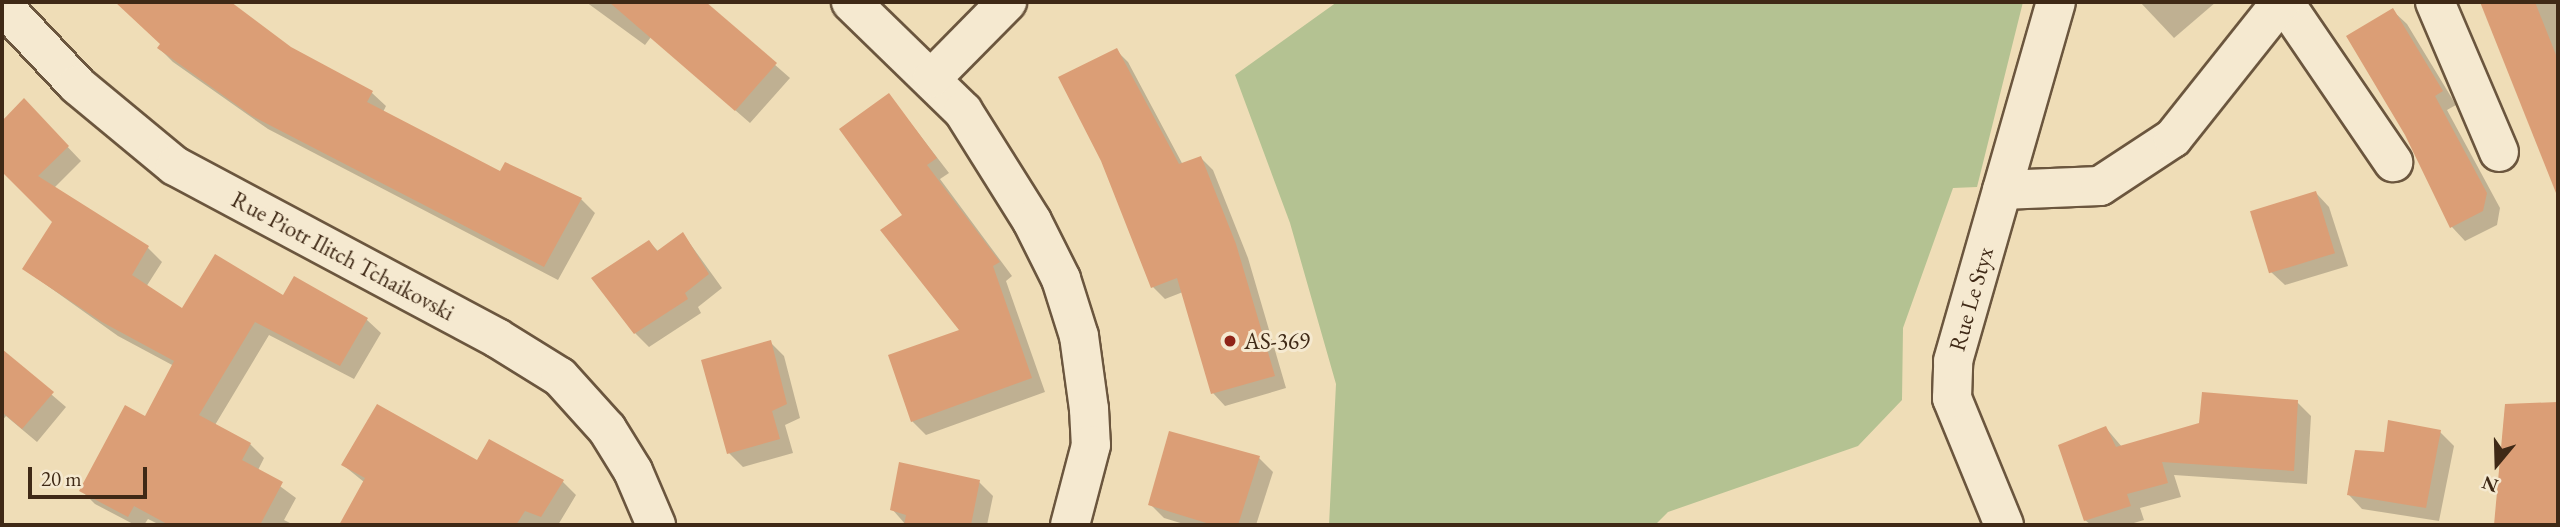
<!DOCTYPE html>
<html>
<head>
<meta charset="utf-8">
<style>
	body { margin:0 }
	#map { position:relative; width:2560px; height:527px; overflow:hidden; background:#efddb7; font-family:"EB Garamond",serif }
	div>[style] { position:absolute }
	.green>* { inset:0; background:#b4c292 }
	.shadow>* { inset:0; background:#0003 }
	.building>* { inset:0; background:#db9e76; transform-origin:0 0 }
	.roads { filter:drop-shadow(2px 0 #6b563e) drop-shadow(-2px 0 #6b563e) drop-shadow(0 2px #6b563e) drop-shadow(0 -2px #6b563e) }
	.minor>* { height:38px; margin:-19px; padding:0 19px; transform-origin:19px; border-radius:19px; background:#f5e9d0 }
	.dots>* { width:19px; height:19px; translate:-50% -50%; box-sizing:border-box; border:4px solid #f5e9d0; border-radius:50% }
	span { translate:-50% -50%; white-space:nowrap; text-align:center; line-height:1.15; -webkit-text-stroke:6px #f5e9d0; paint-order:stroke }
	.street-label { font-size:23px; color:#3f2916 }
	.poi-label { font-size:23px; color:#3f2916 }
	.left { translate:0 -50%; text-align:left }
	.frame { position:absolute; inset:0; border:4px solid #3f2916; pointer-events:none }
	.north { position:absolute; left:2462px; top:429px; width:70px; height:70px; -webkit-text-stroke:5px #f5e9d0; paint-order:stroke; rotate:199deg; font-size:19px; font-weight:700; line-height:28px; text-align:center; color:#3f2916 }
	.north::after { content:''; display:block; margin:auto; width:24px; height:32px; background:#3f2916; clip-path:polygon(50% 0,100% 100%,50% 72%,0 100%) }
	.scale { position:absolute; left:28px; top:467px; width:119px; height:32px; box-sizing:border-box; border:4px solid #3f2916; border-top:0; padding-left:9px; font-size:21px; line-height:24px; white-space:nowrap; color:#3f2916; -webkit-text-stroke:5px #f5e9d0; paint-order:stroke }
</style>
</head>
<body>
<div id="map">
	<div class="green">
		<div style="clip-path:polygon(1337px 2px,2023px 2px,1977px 187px,1953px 188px,1903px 328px,1902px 400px,1858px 446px,1668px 512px,1655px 525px,1329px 525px,1336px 384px,1290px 223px,1235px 75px)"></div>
	</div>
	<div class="shadow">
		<div style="clip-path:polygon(117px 2px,228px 2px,290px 49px,372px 93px,386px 106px,383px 112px,501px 173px,581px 199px,595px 213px,558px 280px,268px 129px,173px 62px,159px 48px,162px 45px)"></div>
		<div style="clip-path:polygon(586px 2px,703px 2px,790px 78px,750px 123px,651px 37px,645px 45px)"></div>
		<div style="clip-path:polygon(2140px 2px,2216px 2px,2174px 38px)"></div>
		<div style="clip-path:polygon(2482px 2px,2558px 2px,2558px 196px)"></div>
		<div style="clip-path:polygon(2393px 11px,2407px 24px,2456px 105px,2447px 110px,2500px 208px,2497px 225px,2465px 241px,2452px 227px,2407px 134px)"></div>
		<div style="clip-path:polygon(1116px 50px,1128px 62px,1183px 165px,1201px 158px,1213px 170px,1248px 258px,1286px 388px,1225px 406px,1213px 393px,1183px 292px,1165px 299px,1153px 287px)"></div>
		<div style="clip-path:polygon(889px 95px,949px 173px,940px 179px,1012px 276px,1006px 281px,1045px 392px,926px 435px,912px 421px,961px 330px,905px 215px)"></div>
		<div style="clip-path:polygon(24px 101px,81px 161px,54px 188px,148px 248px,162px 262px,146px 287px,182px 311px,284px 297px,367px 320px,381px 333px,354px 379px,269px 335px,215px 425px,250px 444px,264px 458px,258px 470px,296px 498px,284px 520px,294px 525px,160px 525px,148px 519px,144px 525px,135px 525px,95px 504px,82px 491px,145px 418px,174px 366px,118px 336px,24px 269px,55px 222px,2px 170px,5px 158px,18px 164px,2px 147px,2px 123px)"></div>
		<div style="clip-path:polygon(2316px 193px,2329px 207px,2348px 266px,2285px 285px,2271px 272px)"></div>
		<div style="clip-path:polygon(683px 234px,722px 288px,698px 307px,701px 313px,649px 347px,635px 333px,649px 242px,659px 252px)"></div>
		<div style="clip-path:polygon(770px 342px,784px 356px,800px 418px,785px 425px,793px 453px,743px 467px,729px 453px)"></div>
		<div style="clip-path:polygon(2px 352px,66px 407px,37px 442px,6px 416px,2px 421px)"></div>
		<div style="clip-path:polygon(2297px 402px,2311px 416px,2307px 484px,2174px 475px,2181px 497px,2140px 508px,2144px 520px,2127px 525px,2091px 525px,2085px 520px,2106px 428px,2122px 447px)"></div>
		<div style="clip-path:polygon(2558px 404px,2558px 525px,2495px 525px,2507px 406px)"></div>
		<div style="clip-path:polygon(2440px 432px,2454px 446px,2439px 521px,2362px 509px,2349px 495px,2385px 454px)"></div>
		<div style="clip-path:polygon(1259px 458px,1273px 472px,1256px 525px,1187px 525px,1164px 518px,1150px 504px)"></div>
		<div style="clip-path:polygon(478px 462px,563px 482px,576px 495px,558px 525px,452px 525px,428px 513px,421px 525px,341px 525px,364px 482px,343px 465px)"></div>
		<div style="clip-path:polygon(979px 482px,993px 496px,987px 525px,906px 525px,892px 509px)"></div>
	</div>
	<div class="building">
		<div style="clip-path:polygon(115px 2px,231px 2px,291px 47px,373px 91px,367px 102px,500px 171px,505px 162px,582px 198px,544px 267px,252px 116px,157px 48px,160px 44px)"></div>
		<div style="clip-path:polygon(609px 2px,706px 2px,777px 63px,735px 111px)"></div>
		<div style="clip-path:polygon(2480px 2px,2535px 2px,2558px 60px,2558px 198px)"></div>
		<div style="clip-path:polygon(2393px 8px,2443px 91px,2435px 96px,2487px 193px,2483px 211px,2450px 228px,2405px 135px,2346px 36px)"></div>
		<div style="clip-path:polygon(1117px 48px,1179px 164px,1201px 156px,1236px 244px,1275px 376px,1211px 394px,1177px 278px,1151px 288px,1101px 161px,1058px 77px)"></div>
		<div style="clip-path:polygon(889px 93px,937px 158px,927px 165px,1000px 262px,993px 266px,1032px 378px,911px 422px,888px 355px,959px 330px,880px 230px,902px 215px,839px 129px)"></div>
		<div style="clip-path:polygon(24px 98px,69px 146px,38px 176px,149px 246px,132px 275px,182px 308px,215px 254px,283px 295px,294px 276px,368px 318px,340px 366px,255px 322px,199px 415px,251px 443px,242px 460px,283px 482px,260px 525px,169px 525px,134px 506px,128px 517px,79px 491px,125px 405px,145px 416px,174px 361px,102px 322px,22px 269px,52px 222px,2px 172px,2px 121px)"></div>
		<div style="left:2316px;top:191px;width:65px;height:69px;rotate:73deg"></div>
		<div style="clip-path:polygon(683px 232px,709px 274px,685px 293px,688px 299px,634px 334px,591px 278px,649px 240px,657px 251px)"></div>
		<div style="clip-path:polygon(771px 340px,787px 404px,772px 411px,780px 439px,727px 454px,701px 360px)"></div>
		<div style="clip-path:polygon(2px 349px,54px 392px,22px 429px,2px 412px)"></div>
		<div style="clip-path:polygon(2202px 392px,2298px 400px,2294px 471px,2162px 462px,2168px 483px,2127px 494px,2131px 506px,2084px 521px,2058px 445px,2106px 426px,2116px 447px,2199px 423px)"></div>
		<div style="clip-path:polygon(2558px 402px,2558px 525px,2494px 525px,2505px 404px)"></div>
		<div style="clip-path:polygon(377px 404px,477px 460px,489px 439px,564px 480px,541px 517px,525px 511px,516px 525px,339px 525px,365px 478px,341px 465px)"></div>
		<div style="clip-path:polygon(2388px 420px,2441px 430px,2426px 508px,2347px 495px,2355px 450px,2384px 452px)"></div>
		<div style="clip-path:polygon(1169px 431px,1260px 456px,1238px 525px,1213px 525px,1148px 505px)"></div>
		<div style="clip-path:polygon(899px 462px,980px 480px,971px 525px,904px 525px,906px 515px,890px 510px)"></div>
	</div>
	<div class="roads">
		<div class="minor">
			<div style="left:851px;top:2px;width:156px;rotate:44.2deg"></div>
			<div style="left:963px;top:111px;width:130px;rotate:57.9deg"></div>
			<div style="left:1032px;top:221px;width:65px;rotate:63.4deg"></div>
			<div style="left:1061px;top:279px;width:60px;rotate:72.5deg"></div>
			<div style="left:1079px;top:336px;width:74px;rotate:82.2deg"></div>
			<div style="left:1089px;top:409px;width:36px;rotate:87deg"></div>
			<div style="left:1091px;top:445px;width:83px;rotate:104.7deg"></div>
			<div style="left:2284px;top:2px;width:194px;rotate:55.7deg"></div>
			<div style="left:2435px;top:2px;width:163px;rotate:66.9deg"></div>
			<div style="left:2px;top:5px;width:110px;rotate:46.8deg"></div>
			<div style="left:77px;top:85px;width:127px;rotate:39.6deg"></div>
			<div style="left:175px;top:166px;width:365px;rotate:28.1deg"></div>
			<div style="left:497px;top:338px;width:74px;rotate:31.8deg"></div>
			<div style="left:560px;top:377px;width:70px;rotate:47.9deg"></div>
			<div style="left:607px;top:429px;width:49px;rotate:58.2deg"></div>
			<div style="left:633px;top:471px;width:59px;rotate:66.9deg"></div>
			<div style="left:932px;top:78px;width:107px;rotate:-45.4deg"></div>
			<div style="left:2002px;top:190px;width:98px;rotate:-2.3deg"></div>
			<div style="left:2100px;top:186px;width:87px;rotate:-33.3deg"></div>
			<div style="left:2173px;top:138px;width:174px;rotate:-51.5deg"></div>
			<div style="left:2004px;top:525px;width:137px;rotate:-112.3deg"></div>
			<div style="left:1952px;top:398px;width:37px;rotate:-88deg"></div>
			<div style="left:1953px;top:361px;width:373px;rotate:-74deg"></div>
		</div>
	</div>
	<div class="dots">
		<div style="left:1230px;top:341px;background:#8f2418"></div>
	</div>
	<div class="street-label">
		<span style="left:343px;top:256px;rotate:28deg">Rue Piotr Ilitch Tchaikovski</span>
		<span style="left:1971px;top:299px;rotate:-74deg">Rue Le Styx</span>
	</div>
	<div class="poi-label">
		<span class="left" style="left:1244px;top:341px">AS-369</span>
	</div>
	<div class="frame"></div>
	<div class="north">N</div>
	<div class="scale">20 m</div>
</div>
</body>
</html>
